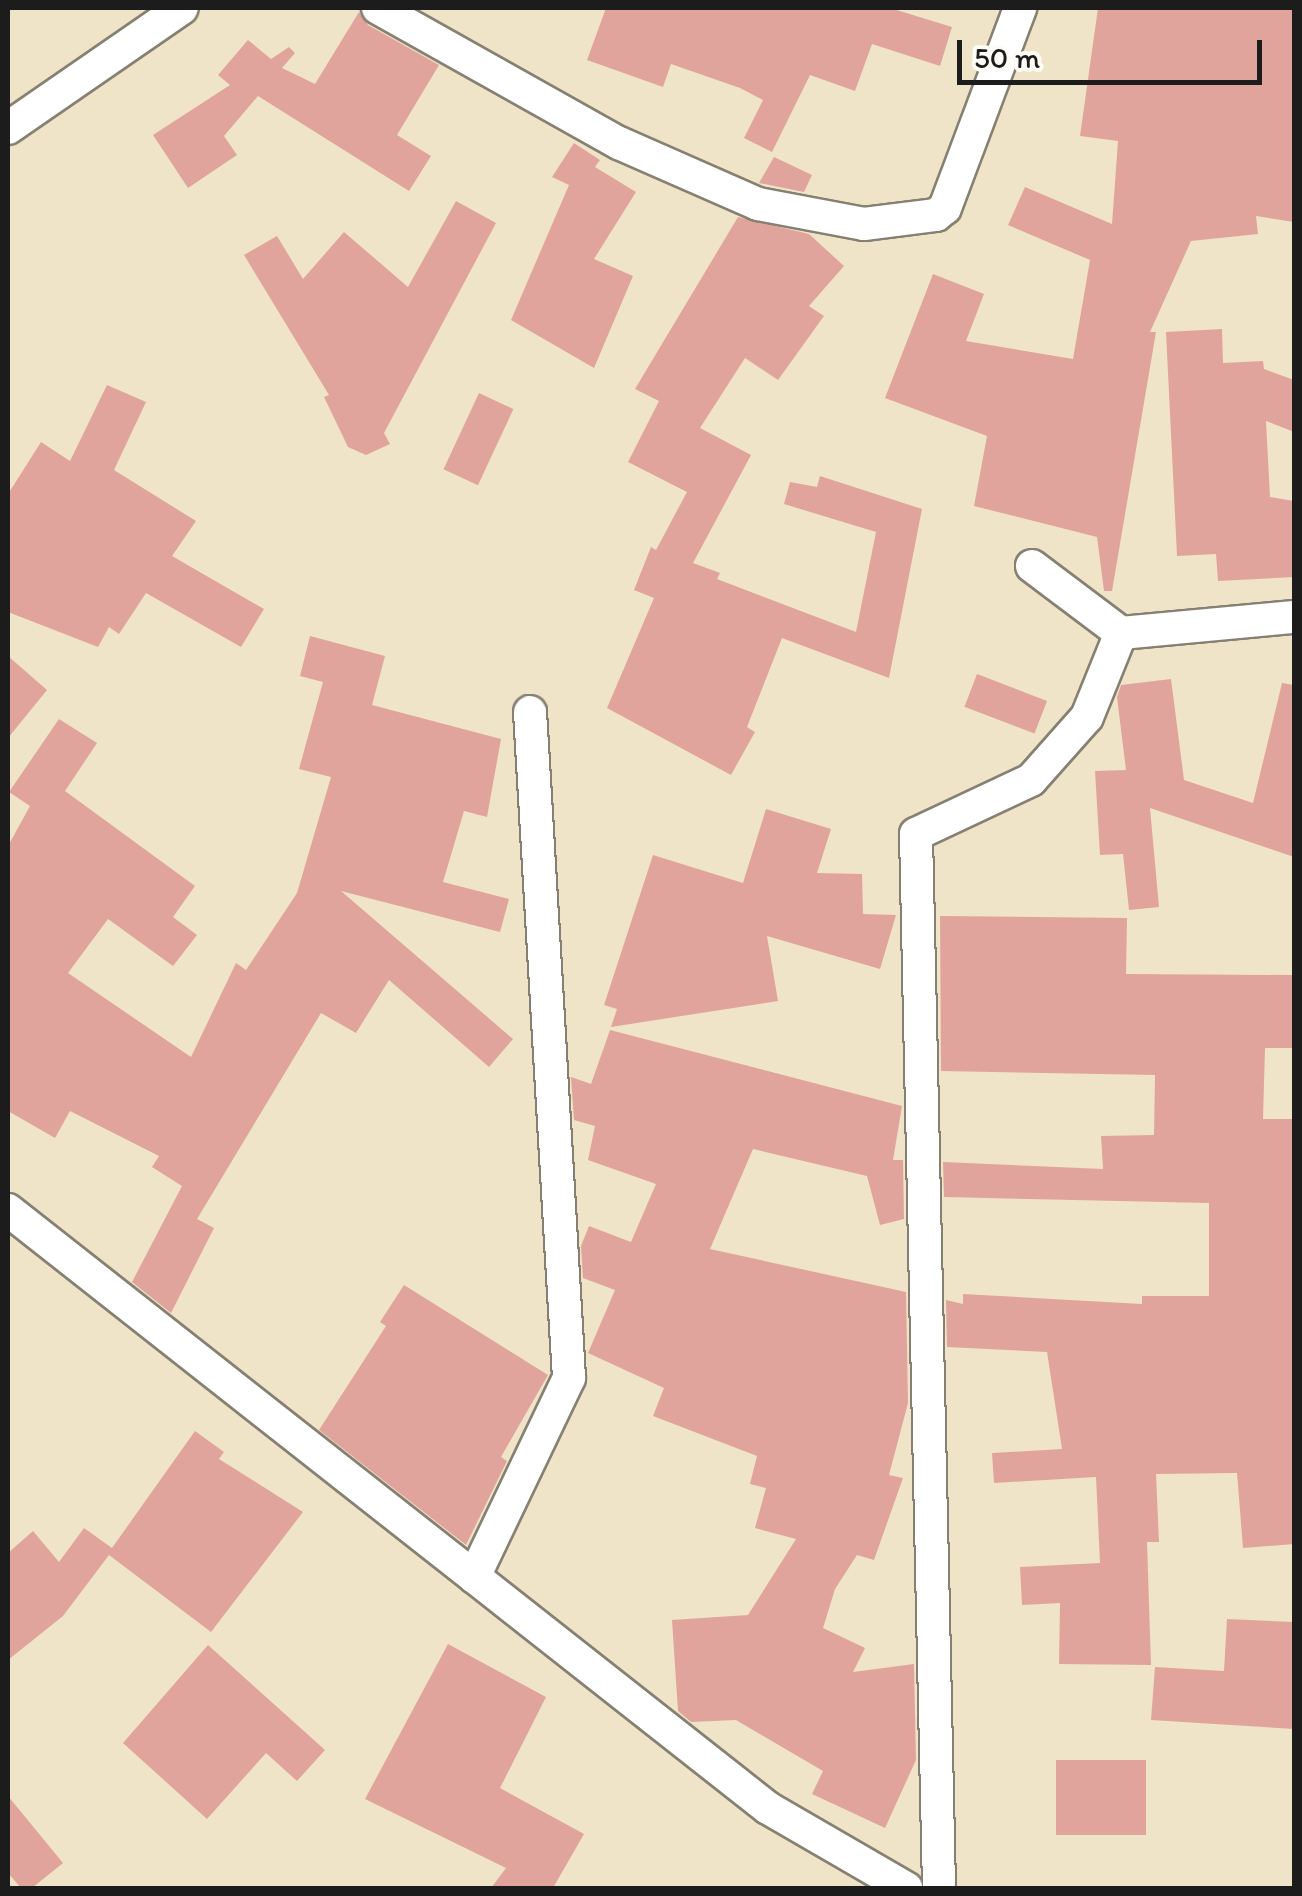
<!DOCTYPE html>
<html>
<head>
<meta charset="utf-8">
<style>
	body { margin:0 }
	#map { position:relative; width:1302px; height:1896px; overflow:hidden; background:#efe4c7; font-family:Itim,sans-serif }
	div>[style] { position:absolute }
	.building>* { inset:0; background:#e1a49d; transform-origin:0 0 }
	.roads { filter:drop-shadow(2px 0 #868072) drop-shadow(-2px 0 #868072) drop-shadow(0 2px #868072) drop-shadow(0 -2px #868072) }
	.minor>* { height:32px; margin:-16px; padding:0 16px; transform-origin:16px; border-radius:16px; background:#fff }
	span { translate:-50% -50%; white-space:nowrap; text-align:center; line-height:1.15; -webkit-text-stroke:8px #fdfcf7; paint-order:stroke }
	.frame { position:absolute; inset:0; border:10px solid #1c1c1c; pointer-events:none }
	.scale { position:absolute; left:957px; top:40px; width:305px; height:45px; box-sizing:border-box; border:5px solid #1c1c1c; border-top:0; padding-left:12px; font-size:30px; line-height:35px; white-space:nowrap; color:#1c1c1c; -webkit-text-stroke:8px #fdfcf7; paint-order:stroke }
</style>
</head>
<body>
<div id="map">
	<div class="building">
		<div style="clip-path:polygon(606px 8px,890px 8px,952px 27px,940px 66px,872px 44px,855px 91px,810px 75px,772px 152px,744px 138px,763px 100px,740px 88px,671px 64px,663px 87px,587px 60px)"></div>
		<div style="clip-path:polygon(1098px 8px,1294px 8px,1294px 222px,1256px 216px,1258px 234px,1191px 241px,1150px 332px,1156px 332px,1112px 591px,1104px 591px,1097px 537px,974px 506px,987px 436px,885px 398px,933px 274px,984px 294px,966px 341px,1073px 359px,1090px 260px,1008px 225px,1025px 187px,1112px 224px,1118px 141px,1080px 136px)"></div>
		<div style="clip-path:polygon(359px 12px,368px 25px,439px 65px,397px 135px,431px 156px,409px 191px,258px 96px,224px 136px,237px 155px,188px 188px,153px 135px,230px 85px,218px 75px,248px 40px,271px 59px,289px 47px,295px 53px,282px 68px,315px 84px)"></div>
		<div style="clip-path:polygon(574px 143px,600px 160px,595px 167px,636px 192px,594px 259px,633px 276px,594px 368px,511px 320px,569px 185px,552px 177px)"></div>
		<div style="clip-path:polygon(774px 157px,812px 175px,804px 192px,759px 183px)"></div>
		<div style="clip-path:polygon(456px 201px,496px 223px,384px 433px,390px 444px,366px 455px,348px 447px,324px 397px,329px 395px,244px 255px,277px 236px,303px 279px,344px 232px,408px 287px)"></div>
		<div style="clip-path:polygon(738px 217px,809px 234px,844px 266px,809px 306px,824px 316px,778px 380px,745px 358px,700px 428px,751px 455px,693px 563px,720px 573px,717px 579px,856px 632px,876px 532px,784px 504px,790px 482px,817px 487px,820px 476px,922px 509px,889px 678px,782px 638px,747px 727px,755px 732px,731px 775px,607px 708px,654px 598px,634px 590px,651px 547px,656px 550px,687px 492px,628px 462px,659px 401px,635px 389px)"></div>
		<div style="clip-path:polygon(1222px 329px,1223px 363px,1263px 361px,1264px 369px,1294px 380px,1294px 432px,1266px 421px,1270px 497px,1294px 501px,1294px 577px,1218px 581px,1216px 554px,1177px 556px,1166px 332px)"></div>
		<div style="clip-path:polygon(107px 385px,146px 402px,114px 470px,196px 521px,172px 556px,264px 609px,241px 647px,146px 593px,119px 634px,109px 627px,98px 647px,8px 612px,8px 494px,41px 442px,70px 461px)"></div>
		<div style="left:479px;top:393px;width:38px;height:84px;rotate:25deg"></div>
		<div style="clip-path:polygon(310px 636px,385px 656px,372px 705px,501px 739px,487px 817px,464px 811px,443px 882px,509px 899px,500px 932px,341px 891px,513px 1039px,489px 1067px,389px 980px,356px 1033px,321px 1013px,197px 1219px,214px 1228px,171px 1313px,132px 1282px,182px 1186px,152px 1167px,159px 1156px,70px 1111px,55px 1138px,8px 1111px,8px 846px,30px 806px,9px 792px,59px 719px,97px 743px,65px 791px,195px 886px,173px 917px,197px 935px,173px 966px,108px 919px,68px 973px,191px 1057px,236px 963px,246px 970px,297px 893px,331px 777px,299px 769px,323px 682px,300px 676px)"></div>
		<div style="clip-path:polygon(8px 656px,47px 690px,8px 738px)"></div>
		<div style="left:977px;top:674px;width:75px;height:35px;rotate:21deg"></div>
		<div style="clip-path:polygon(1171px 679px,1184px 780px,1253px 803px,1282px 683px,1294px 685px,1294px 857px,1150px 808px,1159px 907px,1129px 910px,1123px 854px,1100px 855px,1095px 771px,1126px 770px,1117px 697px,1121px 685px)"></div>
		<div style="clip-path:polygon(766px 809px,831px 829px,817px 873px,862px 874px,863px 914px,896px 915px,880px 969px,767px 936px,778px 1001px,611px 1027px,617px 1009px,604px 1005px,653px 855px,743px 883px)"></div>
		<div style="clip-path:polygon(940px 916px,1127px 918px,1126px 974px,1292px 975px,1292px 1048px,1265px 1048px,1263px 1119px,1294px 1119px,1294px 1544px,1243px 1548px,1237px 1473px,1156px 1474px,1159px 1542px,1147px 1542px,1151px 1665px,1059px 1664px,1060px 1603px,1022px 1605px,1020px 1567px,1100px 1563px,1096px 1477px,994px 1483px,992px 1453px,1062px 1449px,1047px 1352px,947px 1347px,946px 1300px,963px 1304px,963px 1294px,1142px 1304px,1142px 1296px,1209px 1296px,1209px 1203px,944px 1197px,943px 1162px,1103px 1169px,1101px 1136px,1154px 1135px,1155px 1075px,941px 1071px)"></div>
		<div style="clip-path:polygon(610px 1030px,902px 1106px,893px 1160px,903px 1160px,904px 1219px,880px 1225px,867px 1176px,753px 1149px,710px 1249px,906px 1292px,908px 1403px,889px 1475px,903px 1478px,874px 1560px,857px 1555px,835px 1589px,823px 1628px,865px 1648px,853px 1672px,914px 1664px,916px 1760px,885px 1828px,812px 1794px,823px 1771px,736px 1720px,691px 1722px,678px 1711px,672px 1620px,748px 1615px,796px 1539px,755px 1528px,766px 1488px,750px 1484px,757px 1456px,653px 1416px,664px 1388px,588px 1353px,615px 1290px,583px 1278px,581px 1246px,589px 1226px,631px 1242px,656px 1184px,588px 1160px,595px 1126px,574px 1120px,571px 1077px,591px 1084px)"></div>
		<div style="clip-path:polygon(404px 1285px,548px 1375px,501px 1457px,507px 1461px,466px 1545px,319px 1430px,386px 1326px,380px 1322px)"></div>
		<div style="clip-path:polygon(195px 1431px,224px 1452px,219px 1459px,303px 1512px,211px 1632px,109px 1555px,63px 1616px,8px 1660px,8px 1553px,33px 1531px,59px 1562px,84px 1528px,112px 1548px)"></div>
		<div style="clip-path:polygon(1227px 1619px,1294px 1622px,1294px 1729px,1151px 1720px,1155px 1667px,1224px 1671px)"></div>
		<div style="clip-path:polygon(448px 1644px,546px 1697px,500px 1788px,584px 1834px,553px 1888px,491px 1888px,506px 1868px,365px 1799px)"></div>
		<div style="clip-path:polygon(208px 1645px,325px 1750px,297px 1781px,266px 1753px,207px 1819px,123px 1743px)"></div>
		<div style="left:1146px;top:1760px;width:75px;height:90px;rotate:90deg"></div>
		<div style="clip-path:polygon(8px 1796px,63px 1863px,32px 1888px,21px 1888px,8px 1873px)"></div>
	</div>
	<div class="roads">
		<div class="minor">
			<div style="left:378px;top:8px;width:276px;rotate:29.3deg"></div>
			<div style="left:619px;top:143px;width:152px;rotate:23.7deg"></div>
			<div style="left:758px;top:204px;width:108px;rotate:10.7deg"></div>
			<div style="left:864px;top:224px;width:73px;rotate:-7.1deg"></div>
			<div style="left:936px;top:215px;width:11px;rotate:-38deg"></div>
			<div style="left:945px;top:208px;width:214px;rotate:-69.4deg"></div>
			<div style="left:8px;top:128px;width:211px;rotate:-34.6deg"></div>
			<div style="left:1032px;top:566px;width:111px;rotate:37deg"></div>
			<div style="left:1121px;top:633px;width:174px;rotate:-5.3deg"></div>
			<div style="left:8px;top:1210px;width:967px;rotate:38.2deg"></div>
			<div style="left:768px;top:1808px;width:160px;rotate:30.1deg"></div>
			<div style="left:474px;top:1577px;width:221px;rotate:-64.5deg"></div>
			<div style="left:569px;top:1378px;width:667px;rotate:-93.35deg"></div>
			<div style="left:939px;top:1888px;width:1054px;rotate:-91.25deg"></div>
			<div style="left:916px;top:834px;width:127px;rotate:-25.2deg"></div>
			<div style="left:1031px;top:780px;width:84px;rotate:-48.4deg"></div>
			<div style="left:1087px;top:717px;width:91px;rotate:-68deg"></div>
		</div>
	</div>
	<div class="frame"></div>
	<div class="scale">50 m</div>
</div>
</body>
</html>
